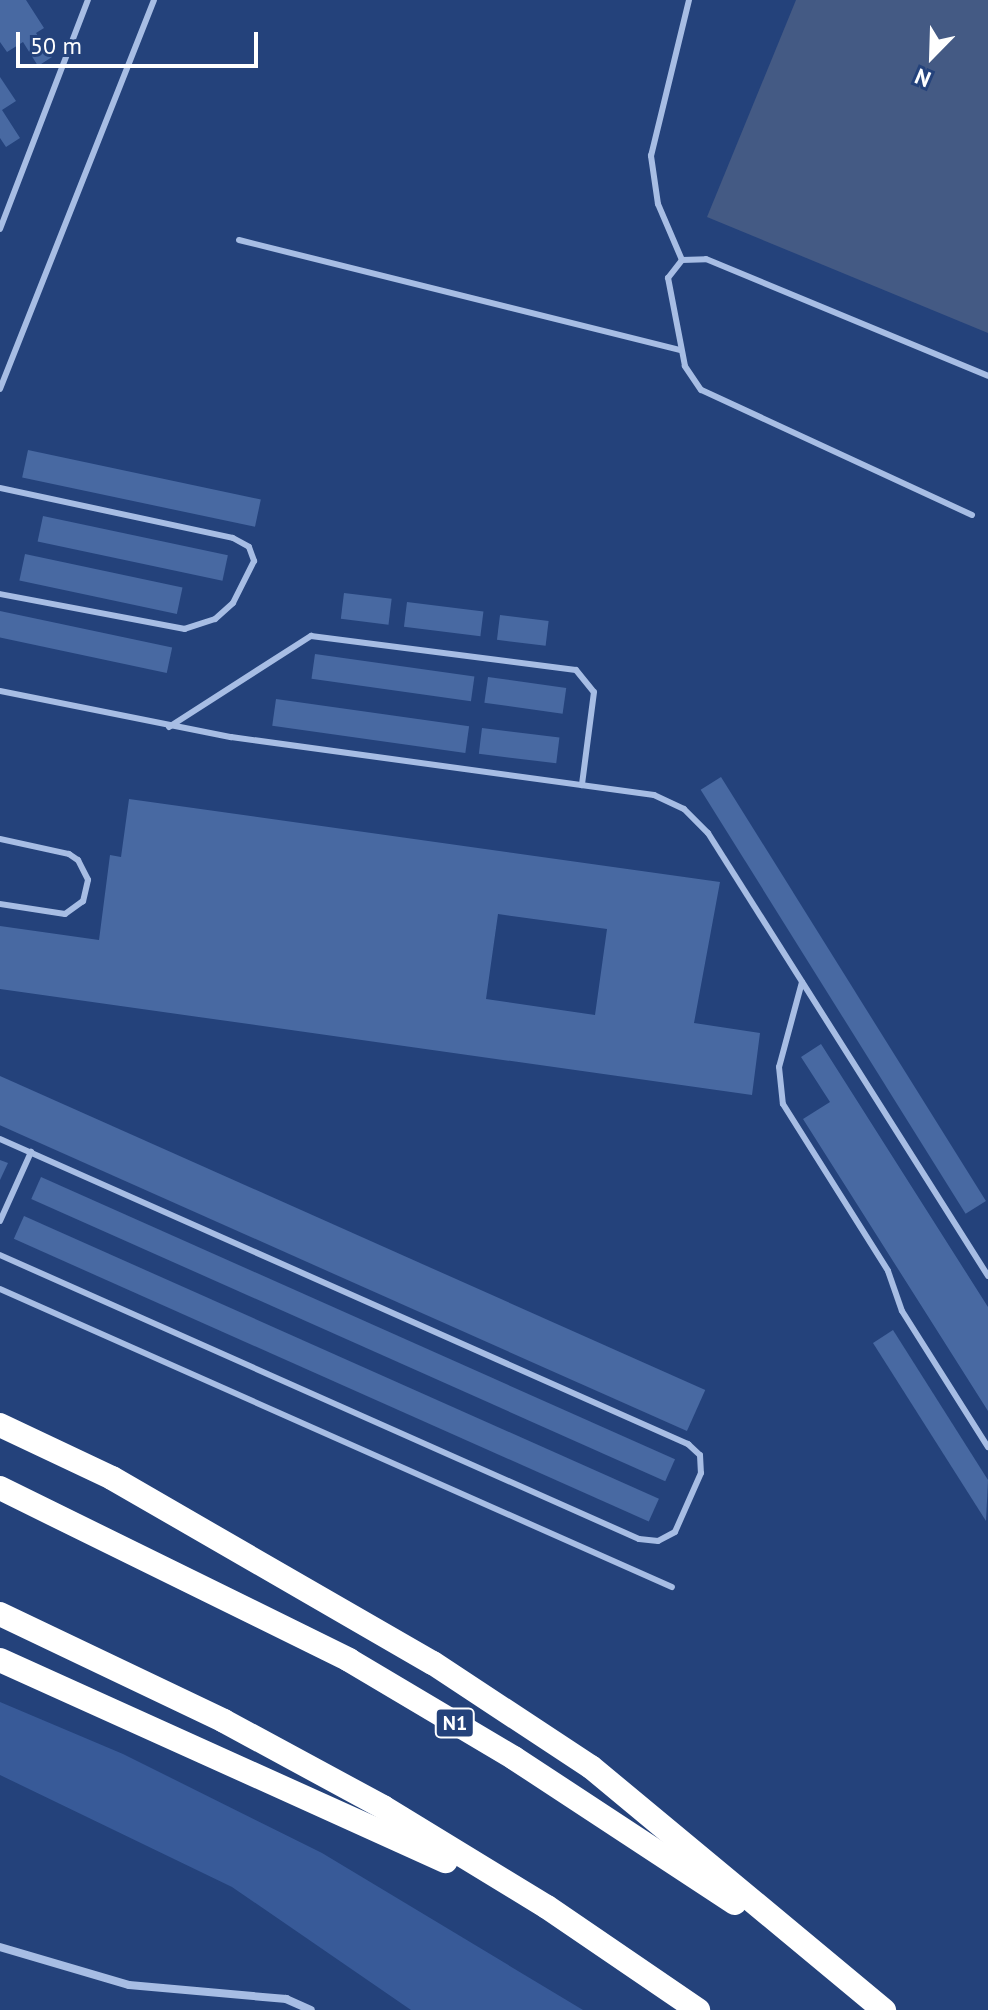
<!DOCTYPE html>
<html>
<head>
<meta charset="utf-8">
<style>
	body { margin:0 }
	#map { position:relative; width:988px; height:2010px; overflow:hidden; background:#24427b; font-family:"PT Sans",sans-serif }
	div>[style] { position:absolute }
	.green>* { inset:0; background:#385a98 }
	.water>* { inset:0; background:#445a84 }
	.building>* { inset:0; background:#4869a2; transform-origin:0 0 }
	.lane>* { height:6px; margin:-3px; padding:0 3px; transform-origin:3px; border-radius:3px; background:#a7bde4 }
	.street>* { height:8px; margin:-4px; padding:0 4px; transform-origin:4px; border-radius:4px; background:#a7bde4 }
	.highway>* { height:24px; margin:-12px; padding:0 12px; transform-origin:12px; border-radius:12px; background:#fff }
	span { translate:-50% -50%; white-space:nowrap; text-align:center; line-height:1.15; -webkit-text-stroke:6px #24427b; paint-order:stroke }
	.shield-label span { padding:2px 6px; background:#24427b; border:2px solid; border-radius:6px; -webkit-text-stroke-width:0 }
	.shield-label { font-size:20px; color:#fff; font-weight:700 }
	.north { position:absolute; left:892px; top:16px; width:80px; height:80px; -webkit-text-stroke:6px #24427b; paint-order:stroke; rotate:203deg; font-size:22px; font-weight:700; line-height:32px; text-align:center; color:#fff }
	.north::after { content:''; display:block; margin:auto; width:28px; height:36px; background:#fff; clip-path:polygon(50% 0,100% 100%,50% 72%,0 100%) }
	.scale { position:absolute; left:16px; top:32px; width:242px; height:36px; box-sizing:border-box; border:4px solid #fff; border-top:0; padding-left:10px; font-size:24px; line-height:28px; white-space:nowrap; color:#fff; -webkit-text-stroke:6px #24427b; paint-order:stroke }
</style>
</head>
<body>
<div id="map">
	<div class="green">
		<div style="clip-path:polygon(0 1702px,123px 1754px,322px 1853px,583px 2010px,411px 2010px,232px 1887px,0 1775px)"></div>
	</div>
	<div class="water">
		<div style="clip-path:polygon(796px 0,988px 0,988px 333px,707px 217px)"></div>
	</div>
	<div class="building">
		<div style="clip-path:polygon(0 0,26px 0,44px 28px,36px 33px,52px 57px,38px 66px,23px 42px,7px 52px,0 42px)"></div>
		<div style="clip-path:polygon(0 77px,16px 101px,2px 110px,20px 138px,6px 147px,0 138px)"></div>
		<div style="left:28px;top:450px;width:238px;height:28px;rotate:12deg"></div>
		<div style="left:43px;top:516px;width:189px;height:26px;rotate:12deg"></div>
		<div style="left:25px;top:554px;width:161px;height:27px;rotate:12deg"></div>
		<div style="left:344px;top:593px;width:48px;height:26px;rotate:7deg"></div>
		<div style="left:407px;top:602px;width:77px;height:25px;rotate:7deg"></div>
		<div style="left:0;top:611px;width:176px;height:26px;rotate:12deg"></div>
		<div style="left:500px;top:615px;width:49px;height:25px;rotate:7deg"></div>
		<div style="left:315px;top:654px;width:161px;height:25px;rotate:8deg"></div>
		<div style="left:488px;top:677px;width:79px;height:26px;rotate:8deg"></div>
		<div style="left:276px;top:699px;width:195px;height:27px;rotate:8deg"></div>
		<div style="left:482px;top:728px;width:78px;height:26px;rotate:7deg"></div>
		<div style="left:721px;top:777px;width:500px;height:24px;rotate:58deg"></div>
		<div style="clip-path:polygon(evenodd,129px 799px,720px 882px,694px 1023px,760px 1033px,752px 1095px,0 989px,0 926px,99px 940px,110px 855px,121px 857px,129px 799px,498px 914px,607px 929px,595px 1015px,486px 999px,498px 914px)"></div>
		<div style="clip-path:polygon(821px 1044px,988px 1307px,988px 1411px,803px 1119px,830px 1102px,801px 1057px)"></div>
		<div style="left:0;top:1076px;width:772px;height:45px;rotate:24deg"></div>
		<div style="clip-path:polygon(0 1160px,8px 1163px,0 1180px)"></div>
		<div style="left:41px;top:1177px;width:694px;height:24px;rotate:24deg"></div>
		<div style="left:24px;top:1216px;width:695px;height:25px;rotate:24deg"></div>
		<div style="clip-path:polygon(893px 1330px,988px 1480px,986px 1521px,873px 1343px)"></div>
	</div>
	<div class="lane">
		<div style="left:0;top:229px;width:245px;rotate:-69deg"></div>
		<div style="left:239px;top:240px;width:455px;rotate:14deg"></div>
		<div style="left:682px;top:260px;width:61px;rotate:-113.2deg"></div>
		<div style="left:658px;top:204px;width:49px;rotate:-98.3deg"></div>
		<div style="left:651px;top:156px;width:161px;rotate:-76.3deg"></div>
		<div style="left:0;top:389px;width:418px;rotate:-68.4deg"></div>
		<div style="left:0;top:488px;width:238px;rotate:12.1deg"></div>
		<div style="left:233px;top:538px;width:18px;rotate:29deg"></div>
		<div style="left:249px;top:547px;width:15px;rotate:70deg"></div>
		<div style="left:254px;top:561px;width:47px;rotate:116.6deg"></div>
		<div style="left:233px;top:603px;width:24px;rotate:138deg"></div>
		<div style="left:215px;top:619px;width:32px;rotate:162deg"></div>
		<div style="left:185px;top:629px;width:188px;rotate:-169.3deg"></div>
		<div style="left:972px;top:515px;width:298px;rotate:-155.2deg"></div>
		<div style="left:701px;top:390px;width:29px;rotate:-124deg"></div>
		<div style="left:685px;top:366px;width:90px;rotate:-100.9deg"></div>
		<div style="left:668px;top:278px;width:23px;rotate:-52deg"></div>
		<div style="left:682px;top:260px;width:24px;rotate:-2deg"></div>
		<div style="left:706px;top:259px;width:305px;rotate:22.5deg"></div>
		<div style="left:0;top:691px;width:236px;rotate:11.3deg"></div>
		<div style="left:231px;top:737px;width:427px;rotate:7.8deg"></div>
		<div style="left:654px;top:795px;width:33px;rotate:25deg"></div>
		<div style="left:684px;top:809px;width:34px;rotate:45deg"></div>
		<div style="left:708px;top:833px;width:524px;rotate:57.7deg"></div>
		<div style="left:169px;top:727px;width:169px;rotate:-32.7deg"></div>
		<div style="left:311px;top:636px;width:267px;rotate:7.3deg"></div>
		<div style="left:576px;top:670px;width:28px;rotate:51deg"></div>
		<div style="left:594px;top:692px;width:94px;rotate:97.4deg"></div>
		<div style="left:0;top:839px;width:71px;rotate:12.3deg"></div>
		<div style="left:69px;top:854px;width:11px;rotate:34deg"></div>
		<div style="left:78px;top:860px;width:22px;rotate:63deg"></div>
		<div style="left:88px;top:880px;width:22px;rotate:103deg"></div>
		<div style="left:83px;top:901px;width:22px;rotate:144deg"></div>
		<div style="left:65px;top:914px;width:66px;rotate:-171.3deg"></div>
		<div style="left:802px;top:982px;width:88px;rotate:105.1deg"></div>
		<div style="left:779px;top:1067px;width:37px;rotate:84deg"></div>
		<div style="left:783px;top:1104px;width:197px;rotate:57.8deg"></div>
		<div style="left:888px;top:1271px;width:42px;rotate:70.7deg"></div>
		<div style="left:902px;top:1311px;width:161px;rotate:57.7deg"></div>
		<div style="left:0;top:1139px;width:753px;rotate:23.91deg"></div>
		<div style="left:688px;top:1444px;width:16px;rotate:43deg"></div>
		<div style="left:700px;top:1455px;width:18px;rotate:87deg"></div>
		<div style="left:701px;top:1473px;width:64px;rotate:113.8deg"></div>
		<div style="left:675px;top:1532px;width:19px;rotate:152deg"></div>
		<div style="left:658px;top:1541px;width:19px;rotate:-174deg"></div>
		<div style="left:639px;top:1539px;width:699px;rotate:-156.04deg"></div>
		<div style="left:0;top:1221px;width:76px;rotate:-65.8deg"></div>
		<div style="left:0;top:1289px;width:735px;rotate:23.92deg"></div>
	</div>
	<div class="street">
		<div style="left:0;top:1947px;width:134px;rotate:16.4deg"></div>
		<div style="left:129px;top:1985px;width:158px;rotate:5.1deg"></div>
		<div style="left:286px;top:1999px;width:27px;rotate:24deg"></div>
	</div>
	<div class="highway">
		<div style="left:0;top:1425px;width:124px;rotate:25.3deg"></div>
		<div style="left:112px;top:1478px;width:370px;rotate:30deg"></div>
		<div style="left:433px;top:1663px;width:189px;rotate:33.4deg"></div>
		<div style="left:591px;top:1767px;width:381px;rotate:39.7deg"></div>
		<div style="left:0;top:1488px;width:389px;rotate:26.2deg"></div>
		<div style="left:349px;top:1660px;width:192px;rotate:30.7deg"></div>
		<div style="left:514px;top:1758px;width:264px;rotate:33.3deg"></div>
		<div style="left:0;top:1614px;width:248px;rotate:25.5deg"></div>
		<div style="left:224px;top:1721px;width:181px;rotate:28.4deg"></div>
		<div style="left:383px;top:1807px;width:192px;rotate:31.4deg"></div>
		<div style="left:547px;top:1907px;width:183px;rotate:34.3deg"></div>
		<div style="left:0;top:1660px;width:489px;rotate:24.3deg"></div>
	</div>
	<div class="shield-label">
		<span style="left:455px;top:1723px">N1</span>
	</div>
	<div class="north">N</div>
	<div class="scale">50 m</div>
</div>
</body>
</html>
